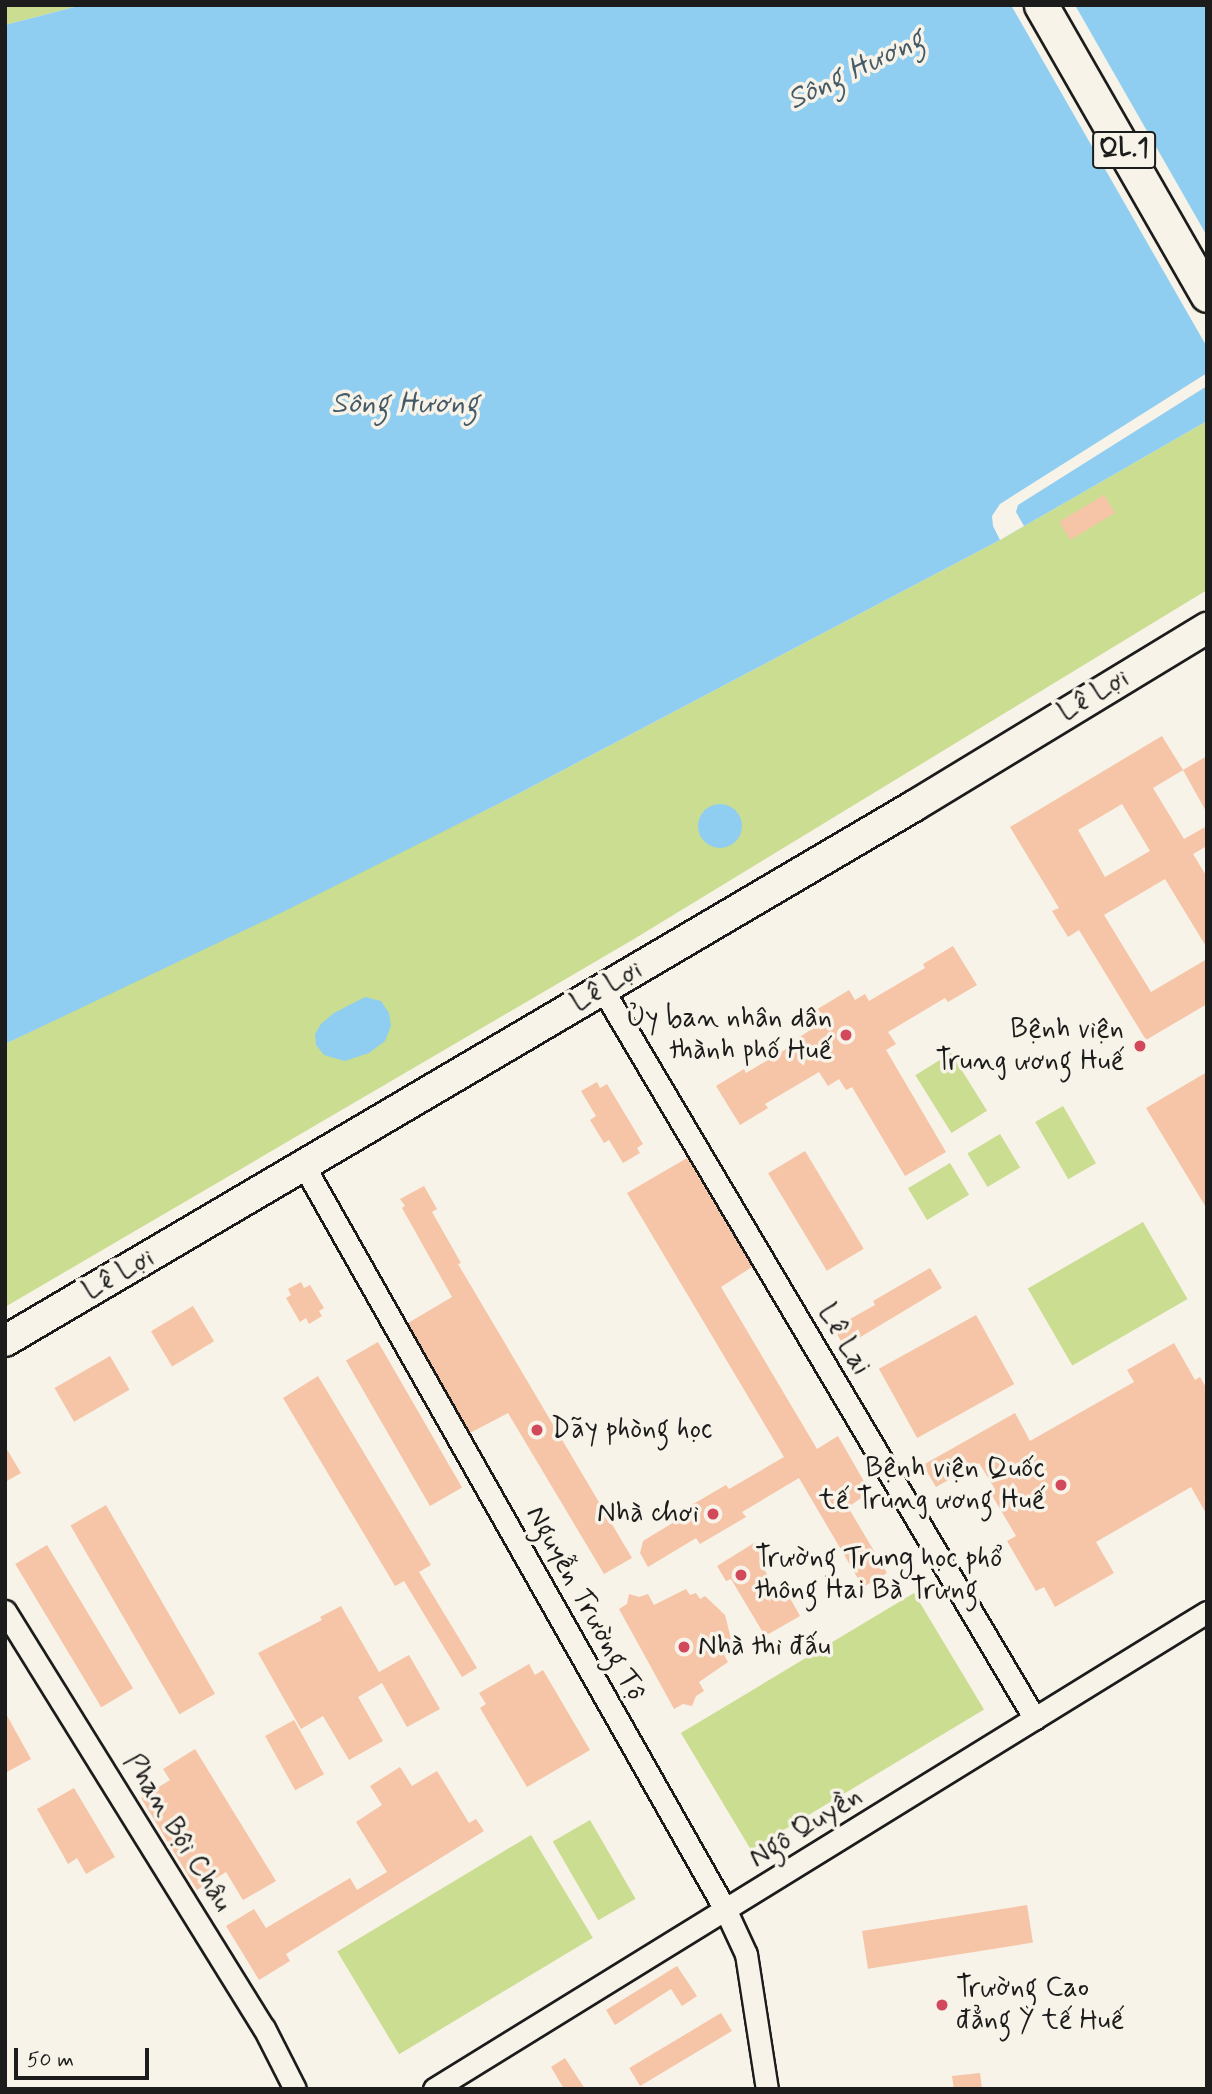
<!DOCTYPE html>
<html>
<head>
<meta charset="utf-8">
<style>
	body { margin:0 }
	#map { position:relative; width:1212px; height:2094px; overflow:hidden; background:#f7f3e8; font-family:Mynerve,sans-serif }
	div>[style] { position:absolute }
	.green>* { inset:0; background:#cadd91; transform-origin:0 0 }
	.water>* { inset:0; background:#90cef1 }
	.round { border-radius:50% }
	.pier>* { inset:0; background:#f7f3e8 }
	.building>* { inset:0; background:#f6c4a6; transform-origin:0 0 }
	.roads { filter:drop-shadow(2px 0 #1c1c1c) drop-shadow(-2px 0 #1c1c1c) drop-shadow(0 2px #1c1c1c) drop-shadow(0 -2px #1c1c1c) }
	.minor>* { height:21px; margin:-10.5px; padding:0 10.5px; transform-origin:10.5px; border-radius:10.5px; background:#f7f3e8 }
	.secondary>* { height:30px; margin:-15px; padding:0 15px; transform-origin:15px; border-radius:15px; background:#f7f3e8 }
	.primary>* { height:33px; margin:-16.5px; padding:0 16.5px; transform-origin:16.5px; border-radius:16.5px; background:#f7f3e8 }
	.dots>* { width:19px; height:19px; translate:-50% -50%; box-sizing:border-box; border:4px solid #f7f3e8; border-radius:50% }
	span { translate:-50% -50%; white-space:nowrap; text-align:center; line-height:1.15; -webkit-text-stroke:7px #f7f3e8; paint-order:stroke }
	.shield-label span { padding:2px 5px; background:#f7f3e8; border:2px solid; border-radius:5px; -webkit-text-stroke-width:0 }
	.shield-label { font-size:26px; color:#1c1c1c; font-weight:700 }
	.street-label { font-size:28px; color:#1c1c1c }
	.poi-label { font-size:28px; color:#1c1c1c }
	.right { translate:-100% -50%; text-align:right }
	.left { translate:0 -50%; text-align:left }
	.water-label { font-size:30px; color:#455a67; font-style:italic }
	.frame { position:absolute; inset:0; border:7px solid #1c1c1c; pointer-events:none }
	.scale { position:absolute; left:14px; top:2048px; width:135px; height:32px; box-sizing:border-box; border:4px solid #1c1c1c; border-top:0; padding-left:9px; font-size:21px; line-height:24px; white-space:nowrap; color:#1c1c1c; -webkit-text-stroke:5px #f7f3e8; paint-order:stroke }
</style>
</head>
<body>
<div id="map">
	<div class="green">
		<div style="clip-path:polygon(5px 5px,82px 5px,5px 25px)"></div>
		<div style="clip-path:polygon(1207px 421px,1207px 590px,634px 939px,5px 1307px,5px 1044px,512px 797px,1000px 540px)"></div>
		<div style="left:951px;top:1053px;width:68px;height:42px;rotate:58deg"></div>
		<div style="left:1063px;top:1106px;width:66px;height:32px;rotate:60deg"></div>
		<div style="left:1000px;top:1134px;width:39px;height:38px;rotate:59deg"></div>
		<div style="left:950px;top:1163px;width:37px;height:49px;rotate:59deg"></div>
		<div style="left:1143px;top:1222px;width:89px;height:133px;rotate:60deg"></div>
		<div style="left:914px;top:1593px;width:136px;height:272px;rotate:59deg"></div>
		<div style="left:590px;top:1820px;width:91px;height:43px;rotate:60deg"></div>
		<div style="left:531px;top:1835px;width:120px;height:226px;rotate:59deg"></div>
	</div>
	<div class="water">
		<div style="clip-path:polygon(82px 5px,1207px 5px,1207px 421px,1000px 540px,512px 797px,281px 913px,5px 1044px,5px 25px)"></div>
		<div class="round" style="left:698px;top:804px;width:44px;height:44px"></div>
		<div style="clip-path:polygon(365px 997px,381px 1001px,389px 1013px,391px 1026px,385px 1041px,369px 1053px,345px 1061px,324px 1055px,316px 1045px,315px 1034px,321px 1024px,334px 1013px)"></div>
	</div>
	<div class="pier">
		<div style="clip-path:polygon(1011px 5px,1075px 5px,1207px 236px,1207px 347px)"></div>
		<div style="clip-path:polygon(1207px 373px,1207px 386px,1018px 505px,1016px 512px,1024px 526px,1000px 540px,993px 526px,992px 516px,1000px 504px)"></div>
	</div>
	<div class="building">
		<div style="left:1104px;top:495px;width:21px;height:52px;rotate:59deg"></div>
		<div style="clip-path:polygon(evenodd,1162px 736px,1183px 770px,1153px 788px,1184px 839px,1207px 826px,1207px 846px,1193px 854px,1207px 877px,1207px 948px,1165px 879px,1104px 915px,1151px 992px,1207px 959px,1207px 1004px,1146px 1040px,1079px 930px,1068px 937px,1052px 911px,1059px 908px,1010px 827px,1162px 736px,1122px 804px,1150px 851px,1105px 877px,1078px 830px,1122px 804px)"></div>
		<div style="clip-path:polygon(1207px 756px,1207px 813px,1183px 770px)"></div>
		<div style="clip-path:polygon(953px 946px,977px 985px,948px 1002px,945px 998px,888px 1032px,896px 1044px,886px 1050px,946px 1152px,905px 1176px,852px 1087px,846px 1090px,839px 1079px,828px 1086px,819px 1072px,765px 1104px,768px 1108px,740px 1125px,716px 1086px,744px 1069px,746px 1073px,800px 1041px,798px 1038px,809px 1031px,801px 1019px,849px 990px,855px 1000px,865px 994px,869px 1001px,925px 968px,923px 964px)"></div>
		<div style="clip-path:polygon(1207px 1072px,1207px 1209px,1146px 1108px)"></div>
		<div style="clip-path:polygon(597px 1082px,600px 1088px,607px 1084px,643px 1144px,637px 1148px,640px 1153px,623px 1163px,609px 1140px,604px 1143px,590px 1120px,596px 1116px,581px 1091px)"></div>
		<div style="left:805px;top:1151px;width:114px;height:43px;rotate:59deg"></div>
		<div style="clip-path:polygon(687px 1158px,752px 1267px,721px 1287px,817px 1449px,838px 1436px,870px 1492px,848px 1507px,887px 1573px,863px 1587px,799px 1478px,742px 1512px,746px 1517px,700px 1544px,696px 1538px,648px 1567px,640px 1553px,643px 1541px,684px 1516px,681px 1511px,726px 1485px,729px 1489px,784px 1457px,627px 1193px)"></div>
		<div style="clip-path:polygon(424px 1186px,437px 1209px,432px 1212px,461px 1263px,458px 1264px,632px 1558px,604px 1574px,508px 1413px,470px 1433px,408px 1323px,452px 1297px,402px 1208px,405px 1206px,400px 1199px)"></div>
		<div style="clip-path:polygon(930px 1268px,942px 1288px,844px 1347px,834px 1328px,875px 1305px,873px 1301px)"></div>
		<div style="clip-path:polygon(301px 1282px,304px 1288px,310px 1285px,324px 1308px,319px 1311px,322px 1316px,309px 1324px,306px 1318px,300px 1322px,286px 1298px,291px 1295px,288px 1289px)"></div>
		<div style="left:193px;top:1306px;width:41px;height:49px;rotate:59deg"></div>
		<div style="left:976px;top:1315px;width:79px;height:111px;rotate:61deg"></div>
		<div style="left:378px;top:1342px;width:168px;height:37px;rotate:60deg"></div>
		<div style="clip-path:polygon(1174px 1343px,1195px 1380px,1200px 1377px,1207px 1389px,1207px 1515px,1191px 1487px,1096px 1542px,1114px 1573px,1055px 1607px,1044px 1587px,1036px 1591px,1007px 1541px,1016px 1536px,990px 1492px,995px 1489px,979px 1463px,936px 1487px,923px 1465px,1015px 1413px,1030px 1441px,1134px 1382px,1127px 1370px)"></div>
		<div style="left:110px;top:1356px;width:39px;height:64px;rotate:60deg"></div>
		<div style="clip-path:polygon(318px 1376px,431px 1565px,419px 1572px,477px 1668px,462px 1677px,404px 1581px,395px 1586px,283px 1398px)"></div>
		<div style="clip-path:polygon(5px 1446px,21px 1473px,5px 1482px)"></div>
		<div style="left:106px;top:1505px;width:218px;height:41px;rotate:60deg"></div>
		<div style="clip-path:polygon(754px 1543px,764px 1559px,759px 1561px,784px 1602px,790px 1598px,800px 1616px,765px 1636px,731px 1579px,726px 1581px,717px 1566px)"></div>
		<div style="left:47px;top:1545px;width:167px;height:37px;rotate:59deg"></div>
		<div style="clip-path:polygon(686px 1589px,690px 1595px,696px 1593px,700px 1599px,705px 1596px,725px 1615px,731px 1639px,725px 1642px,730px 1651px,724px 1655px,728px 1662px,699px 1682px,704px 1691px,696px 1696px,692px 1706px,683px 1704px,674px 1709px,619px 1609px,627px 1604px,629px 1594px,639px 1597px,648px 1594px,654px 1605px)"></div>
		<div style="clip-path:polygon(341px 1606px,379px 1672px,409px 1655px,440px 1709px,407px 1727px,382px 1683px,358px 1697px,383px 1741px,349px 1760px,323px 1716px,301px 1729px,258px 1653px,322px 1620px,320px 1617px)"></div>
		<div style="clip-path:polygon(529px 1664px,535px 1675px,543px 1670px,590px 1750px,527px 1787px,480px 1708px,486px 1704px,479px 1693px)"></div>
		<div style="clip-path:polygon(5px 1712px,31px 1759px,5px 1773px)"></div>
		<div style="left:294px;top:1720px;width:62px;height:33px;rotate:61deg"></div>
		<div style="clip-path:polygon(195px 1749px,276px 1881px,243px 1900px,226px 1872px,197px 1890px,141px 1798px,170px 1780px,163px 1769px)"></div>
		<div style="clip-path:polygon(400px 1767px,412px 1786px,437px 1771px,469px 1823px,476px 1819px,484px 1831px,286px 1954px,290px 1961px,259px 1980px,226px 1926px,254px 1909px,266px 1928px,350px 1878px,357px 1890px,387px 1872px,356px 1822px,382px 1805px,370px 1786px)"></div>
		<div style="clip-path:polygon(74px 1788px,115px 1857px,86px 1874px,77px 1858px,68px 1864px,37px 1809px)"></div>
		<div style="left:1027px;top:1905px;width:38px;height:167px;rotate:81deg"></div>
		<div style="clip-path:polygon(677px 1966px,697px 1996px,682px 2006px,671px 1989px,615px 2025px,606px 2010px)"></div>
		<div style="left:721px;top:2013px;width:21px;height:107px;rotate:59deg"></div>
		<div style="clip-path:polygon(565px 2058px,585px 2089px,564px 2089px,551px 2067px)"></div>
		<div style="clip-path:polygon(980px 2073px,982px 2089px,954px 2089px,952px 2076px)"></div>
	</div>
	<div class="roads">
		<div class="minor">
			<div style="left:603px;top:990px;width:847px;rotate:59.35deg"></div>
			<div style="left:304px;top:1166px;width:856px;rotate:60.47deg"></div>
			<div style="left:726px;top:1911px;width:47px;rotate:65.1deg"></div>
			<div style="left:746px;top:1954px;width:137px;rotate:81.2deg"></div>
			<div style="left:5px;top:1611px;width:491px;rotate:58.2deg"></div>
			<div style="left:264px;top:2028px;width:68px;rotate:63.1deg"></div>
			<div style="left:434px;top:2089px;width:908px;rotate:-31.68deg"></div>
		</div>
		<div class="secondary">
			<div style="left:5px;top:1341px;width:1055px;rotate:-30.48deg"></div>
			<div style="left:914px;top:806px;width:343px;rotate:-31.3deg"></div>
		</div>
		<div class="primary">
			<div style="left:1041px;top:5px;width:334px;rotate:60.2deg"></div>
		</div>
	</div>
	<div class="dots">
		<div style="left:846px;top:1035px;background:#d1495b"></div>
		<div style="left:1140px;top:1046px;background:#d1495b"></div>
		<div style="left:537px;top:1430px;background:#d1495b"></div>
		<div style="left:1061px;top:1485px;background:#d1495b"></div>
		<div style="left:713px;top:1514px;background:#d1495b"></div>
		<div style="left:741px;top:1575px;background:#d1495b"></div>
		<div style="left:684px;top:1647px;background:#d1495b"></div>
		<div style="left:942px;top:2005px;background:#d1495b"></div>
	</div>
	<div class="shield-label">
		<span style="left:1124px;top:150px">QL.1</span>
	</div>
	<div class="street-label">
		<span style="left:1094px;top:696px;rotate:-31deg">Lê Lợi</span>
		<span style="left:607px;top:987px;rotate:-30deg">Lê Lợi</span>
		<span style="left:119px;top:1275px;rotate:-30deg">Lê Lợi</span>
		<span style="left:843px;top:1340px;rotate:60deg">Lê Lai</span>
		<span style="left:585px;top:1604px;rotate:61deg">Nguyễn Trường Tộ</span>
		<span style="left:806px;top:1828px;rotate:-32deg">Ngô Quyền</span>
		<span style="left:177px;top:1833px;rotate:58deg">Phan Bội Châu</span>
	</div>
	<div class="poi-label">
		<span class="right" style="left:832px;top:1035px">Ủy ban nhân dân<br>thành phố Huế</span>
		<span class="right" style="left:1124px;top:1046px">Bệnh viện<br>Trung ương Huế</span>
		<span class="left" style="left:551px;top:1430px">Dãy phòng học</span>
		<span class="right" style="left:1045px;top:1485px">Bệnh viện Quốc<br>tế Trung ương Huế</span>
		<span class="right" style="left:699px;top:1514px">Nhà chơi</span>
		<span class="left" style="left:755px;top:1575px">Trường Trung học phổ<br>thông Hai Bà Trưng</span>
		<span class="left" style="left:698px;top:1647px">Nhà thi đấu</span>
		<span class="left" style="left:956px;top:2005px">Trường Cao<br>đẳng Y tế Huế</span>
	</div>
	<div class="water-label">
		<span style="left:856px;top:70px;rotate:-26deg">Sông Hương</span>
		<span style="left:405px;top:404px">Sông Hương</span>
	</div>
	<div class="frame"></div>
	<div class="scale">50 m</div>
</div>
</body>
</html>
